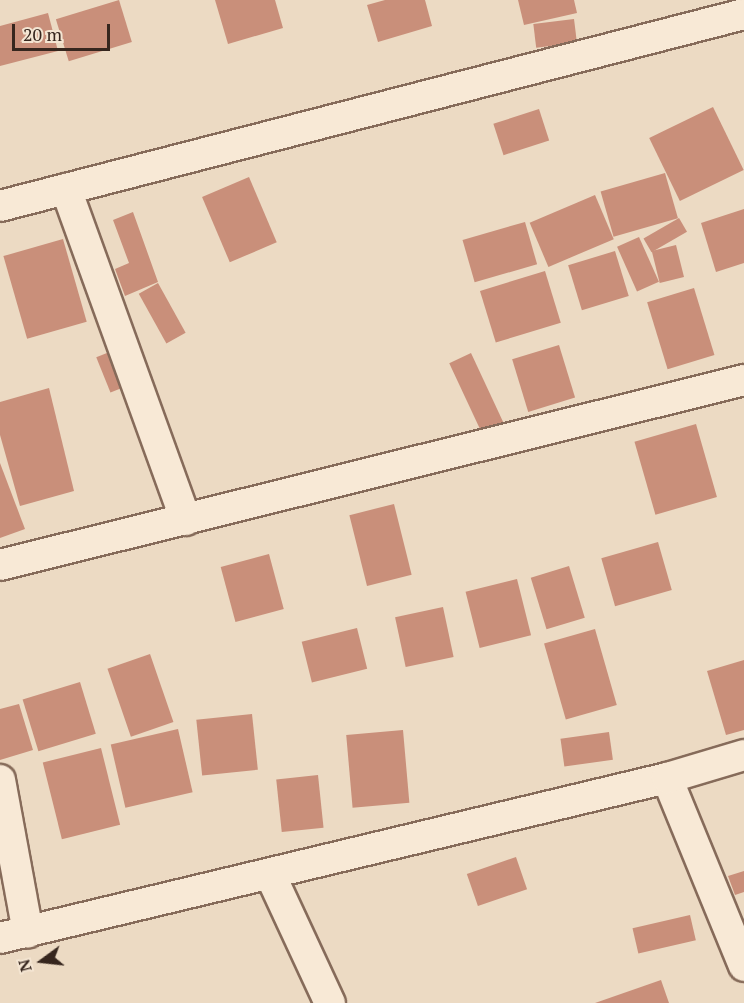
<!DOCTYPE html>
<html>
<head>
<meta charset="utf-8">
<style>
	body { margin:0 }
	#map { position:relative; width:744px; height:1003px; overflow:hidden; background:#ecdac3; font-family:"PT Serif",serif }
	div>[style] { position:absolute }
	.building>* { inset:0; background:#c98f7a; transform-origin:0 0 }
	.roads { filter:drop-shadow(2px 0 #866b5a) drop-shadow(-2px 0 #866b5a) drop-shadow(0 2px #866b5a) drop-shadow(0 -2px #866b5a) }
	.minor>* { height:30px; margin:-15px; padding:0 15px; transform-origin:15px; border-radius:15px; background:#f8e9d6 }
	span { translate:-50% -50%; white-space:nowrap; text-align:center; line-height:1.15; -webkit-text-stroke:6px #f4e5d2; paint-order:stroke }
	.north { position:absolute; left:12px; top:931px; width:60px; height:60px; -webkit-text-stroke:4px #f4e5d2; paint-order:stroke; rotate:255deg; font-size:16px; font-weight:700; line-height:24px; text-align:center; color:#36261e }
	.north::after { content:''; display:block; margin:auto; width:21px; height:27px; background:#36261e; clip-path:polygon(50% 0,100% 100%,50% 72%,0 100%) }
	.scale { position:absolute; left:12px; top:24px; width:98px; height:27px; box-sizing:border-box; border:3px solid #36261e; border-top:0; padding-left:8px; font-size:18px; line-height:21px; white-space:nowrap; color:#36261e; -webkit-text-stroke:4px #f4e5d2; paint-order:stroke }
</style>
</head>
<body>
<div id="map">
	<div class="building">
		<div style="left:119px;top:0;width:44px;height:66px;rotate:73deg"></div>
		<div style="clip-path:polygon(215px 0,275px 0,283px 28px,228px 44px)"></div>
		<div style="clip-path:polygon(385px 0,425px 0,432px 26px,378px 42px,367px 5px)"></div>
		<div style="clip-path:polygon(518px 0,574px 0,577px 13px,524px 25px)"></div>
		<div style="clip-path:polygon(48px 13px,58px 51px,0 66px,0 26px)"></div>
		<div style="left:574px;top:19px;width:24px;height:41px;rotate:83deg"></div>
		<div style="left:713px;top:107px;width:70px;height:71px;rotate:64deg"></div>
		<div style="left:539px;top:109px;width:33px;height:48px;rotate:72deg"></div>
		<div style="left:665px;top:173px;width:47px;height:67px;rotate:74deg"></div>
		<div style="left:249px;top:177px;width:71px;height:51px;rotate:67deg"></div>
		<div style="left:595px;top:195px;width:48px;height:71px;rotate:67deg"></div>
		<div style="clip-path:polygon(744px 209px,744px 263px,716px 272px,701px 223px)"></div>
		<div style="clip-path:polygon(133px 212px,158px 282px,125px 296px,115px 269px,129px 263px,113px 220px)"></div>
		<div style="left:679px;top:218px;width:16px;height:41px;rotate:60deg"></div>
		<div style="left:525px;top:222px;width:44px;height:65px;rotate:74deg"></div>
		<div style="left:639px;top:237px;width:49px;height:24px;rotate:66deg"></div>
		<div style="left:63px;top:239px;width:86px;height:62px;rotate:74deg"></div>
		<div style="left:676px;top:245px;width:33px;height:25px;rotate:76deg"></div>
		<div style="left:615px;top:251px;width:47px;height:49px;rotate:73deg"></div>
		<div style="left:545px;top:271px;width:54px;height:68px;rotate:73deg"></div>
		<div style="left:158px;top:283px;width:57px;height:22px;rotate:61deg"></div>
		<div style="left:694px;top:288px;width:70px;height:49px;rotate:73deg"></div>
		<div style="left:559px;top:345px;width:55px;height:49px;rotate:73deg"></div>
		<div style="left:112px;top:351px;width:38px;height:17px;rotate:68deg"></div>
		<div style="left:471px;top:353px;width:78px;height:24px;rotate:65deg"></div>
		<div style="clip-path:polygon(49px 388px,74px 491px,20px 506px,0 435px,0 402px)"></div>
		<div style="left:696px;top:424px;width:76px;height:64px;rotate:74deg"></div>
		<div style="clip-path:polygon(0 463px,25px 529px,0 538px)"></div>
		<div style="left:394px;top:504px;width:73px;height:46px;rotate:76deg"></div>
		<div style="left:658px;top:542px;width:50px;height:59px;rotate:74deg"></div>
		<div style="left:269px;top:554px;width:57px;height:50px;rotate:75deg"></div>
		<div style="left:569px;top:566px;width:54px;height:40px;rotate:73deg"></div>
		<div style="left:517px;top:579px;width:58px;height:53px;rotate:76deg"></div>
		<div style="left:443px;top:607px;width:51px;height:49px;rotate:78deg"></div>
		<div style="left:357px;top:628px;width:42px;height:57px;rotate:76deg"></div>
		<div style="left:595px;top:629px;width:79px;height:53px;rotate:74deg"></div>
		<div style="left:150px;top:654px;width:72px;height:45px;rotate:71deg"></div>
		<div style="clip-path:polygon(744px 660px,744px 730px,726px 735px,707px 671px)"></div>
		<div style="left:80px;top:682px;width:54px;height:60px;rotate:73deg"></div>
		<div style="clip-path:polygon(19px 704px,33px 750px,0 760px,0 709px)"></div>
		<div style="left:252px;top:714px;width:56px;height:56px;rotate:84deg"></div>
		<div style="left:178px;top:729px;width:65px;height:69px;rotate:77deg"></div>
		<div style="left:403px;top:730px;width:73px;height:57px;rotate:85deg"></div>
		<div style="left:609px;top:732px;width:28px;height:49px;rotate:82deg"></div>
		<div style="left:101px;top:748px;width:79px;height:60px;rotate:76deg"></div>
		<div style="left:318px;top:775px;width:53px;height:42px;rotate:84deg"></div>
		<div style="left:516px;top:857px;width:34px;height:52px;rotate:71deg"></div>
		<div style="clip-path:polygon(744px 871px,744px 892px,735px 895px,728px 876px)"></div>
		<div style="left:690px;top:915px;width:26px;height:59px;rotate:77deg"></div>
		<div style="clip-path:polygon(661px 980px,669px 1003px,595px 1003px)"></div>
	</div>
	<div class="roads">
		<div class="minor">
			<div style="left:66px;top:189px;width:352px;rotate:70.1deg"></div>
			<div style="left:0;top:206px;width:768px;rotate:-14.47deg"></div>
			<div style="left:0;top:565px;width:767px;rotate:-13.96deg"></div>
			<div style="left:667px;top:778px;width:203px;rotate:67.7deg"></div>
			<div style="left:0;top:780px;width:155px;rotate:79.6deg"></div>
			<div style="left:270px;top:874px;width:142px;rotate:65.1deg"></div>
			<div style="left:0;top:938px;width:686px;rotate:-13.49deg"></div>
			<div style="left:667px;top:778px;width:80px;rotate:-16.6deg"></div>
		</div>
	</div>
	<div class="north">N</div>
	<div class="scale">20 m</div>
</div>
</body>
</html>
